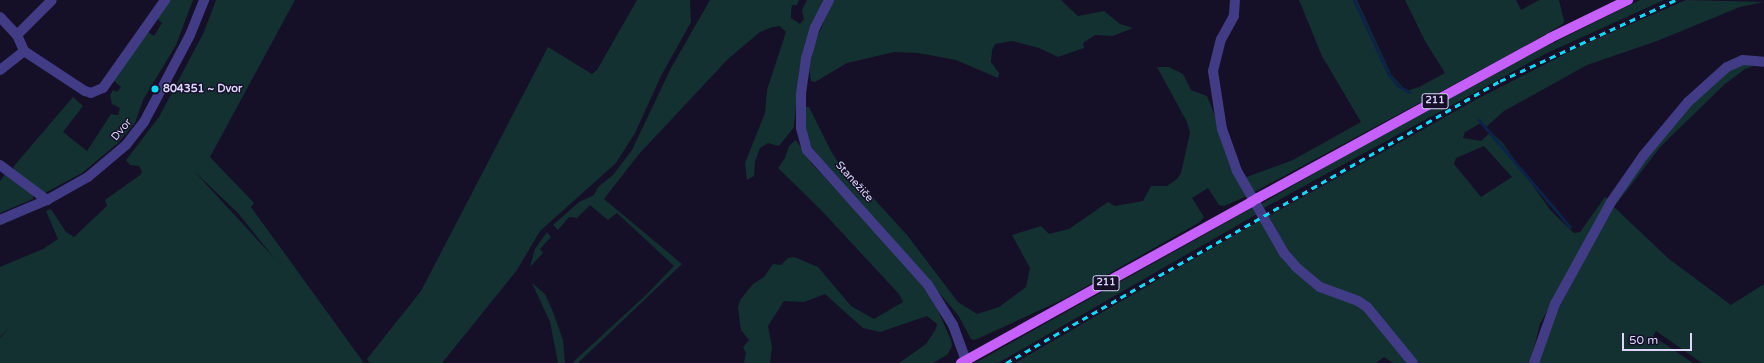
<!DOCTYPE html>
<html>
<head>
<meta charset="utf-8">
<style>
	body { margin:0 }
	#map { position:relative; width:1764px; height:363px; overflow:hidden; background:#151027; font-family:"Varela Round",sans-serif }
	div>[style] { position:absolute }
	.green>* { inset:0; background:#133131 }
	.stream>* { height:3px; margin:-1.5px; padding:0 1.5px; transform-origin:1.5px; border-radius:1.5px; background:#0d2249 }
	.minor>* { height:10px; margin:-5px; padding:0 5px; transform-origin:5px; border-radius:5px; background:#413c85 }
	.major>* { height:10px; margin:-5px; padding:0 5px; transform-origin:5px; border-radius:5px; background:#c660fc }
	.rail>* { height:3px; margin-top:-1.5px; transform-origin:0; background:repeating-linear-gradient(90deg,#07dcfa 0 6px,transparent 0 11px) }
	.major-bridge>* { height:10px; margin:-5px; padding:0 5px; transform-origin:5px; border-radius:5px; background:#c660fc }
	.dots>* { width:11px; height:11px; translate:-50% -50%; box-sizing:border-box; border:2px solid #151027; border-radius:50% }
	span { translate:-50% -50%; white-space:nowrap; text-align:center; line-height:1.15; -webkit-text-stroke:3px #151027; paint-order:stroke }
	.shield-label span { padding:1px 3px; background:#151027; border:1px solid; border-radius:3px; -webkit-text-stroke-width:0 }
	.shield-label { font-size:10px; color:#ddd7fe; font-weight:700 }
	.poi-label { font-size:11px; color:#ddd7fe; font-weight:700 }
	.left { translate:0 -50%; text-align:left }
	.street-label { font-size:11px; color:#ddd7fe }
	.scale { position:absolute; left:1622px; top:333px; width:70px; height:18px; box-sizing:border-box; border:2px solid #ddd7fe; border-top:0; padding-left:5px; font-size:12px; line-height:14px; white-space:nowrap; color:#ddd7fe; -webkit-text-stroke:3px #151027; paint-order:stroke }
</style>
</head>
<body>
<div id="map">
	<div class="green">
		<div style="clip-path:polygon(168px 0,193px 0,176px 45px,143px 100px,135px 123px,118px 143px,82px 173px,43px 194px,14px 172px,14px 166px,73px 97px,83px 106px,63px 132px,87px 151px,111px 114px,118px 115px,120px 108px,112px 104px,110px 95px,113px 90px,117px 92px,121px 87px,113px 80px,148px 32px,154px 36px,162px 23px,157px 19px)"></div>
		<div style="clip-path:polygon(evenodd,216px 0,295px 0,210px 157px,254px 203px,251px 207px,364px 363px,0 363px,0 338px,11px 326px,0 337px,0 267px,43px 249px,58px 239px,46px 211px,51px 209px,66px 232px,74px 237px,107px 206px,105px 200px,140px 175px,142px 172px,139px 166px,130px 165px,126px 160px,159px 117px,204px 32px,216px 0,194px 171px,238px 213px,275px 259px,194px 171px)"></div>
		<div style="clip-path:polygon(637px 0,690px 0,691px 22px,661px 76px,635px 133px,616px 163px,540px 231px,517px 270px,442px 363px,370px 363px,367px 359px,421px 291px,548px 47px,592px 74px,597px 70px)"></div>
		<div style="clip-path:polygon(710px 0,799px 0,797px 5px,792px 5px,791px 11px,791px 18px,800px 24px,804px 19px,802px 10px,807px 0,823px 0,807px 40px,799px 70px,794px 127px,779px 146px,768px 143px,760px 148px,755px 162px,754px 176px,747px 180px,745px 163px,765px 113px,767px 90px,786px 32px,780px 26px,772px 27px,760px 32px,728px 59px,639px 154px,604px 199px,682px 264px,578px 363px,572px 363px,647px 294px,674px 266px,617px 213px,608px 220px,590px 205px,577px 218px,569px 217px,558px 230px,553px 225px,579px 202px,594px 195px,598px 187px,613px 175px,632px 150px,671px 68px)"></div>
		<div style="clip-path:polygon(833px 0,1061px 0,1078px 16px,1104px 11px,1120px 24px,1133px 28px,1113px 36px,1095px 35px,1083px 43px,1084px 48px,1058px 57px,1039px 48px,1012px 41px,995px 44px,992px 50px,991px 62px,999px 73px,998px 78px,956px 60px,918px 53px,894px 52px,847px 63px,815px 82px,811px 81px,809px 68px,814px 45px)"></div>
		<div style="clip-path:polygon(1299px 0,1357px 0,1391px 74px,1406px 91px,1419px 87px,1445px 73px,1425px 41px,1405px 0,1516px 0,1521px 10px,1539px 0,1559px 0,1564px 21px,1563px 24px,1525px 46px,1254px 192px,1244px 178px,1293px 160px,1361px 122px,1322px 56px)"></div>
		<div style="clip-path:polygon(1640px 0,1664px 0,1545px 54px,1264px 208px,1261px 204px,1350px 153px,1541px 49px)"></div>
		<div style="clip-path:polygon(evenodd,1686px 0,1764px 2px,1740px 7px,1657px 41px,1587px 65px,1504px 111px,1486px 127px,1481px 123px,1465px 132px,1463px 138px,1481px 141px,1491px 132px,1502px 142px,1551px 211px,1574px 233px,1580px 232px,1605px 197px,1609px 199px,1540px 324px,1530px 363px,1417px 363px,1382px 319px,1315px 281px,1287px 250px,1269px 216px,1477px 99px,1583px 45px,1686px 0,1484px 146px,1512px 177px,1481px 197px,1454px 164px,1456px 158px,1484px 146px)"></div>
		<div style="clip-path:polygon(1742px 64px,1754px 66px,1745px 69px,1725px 84px,1661px 146px,1614px 207px,1669px 259px,1731px 305px,1764px 284px,1764px 363px,1702px 363px,1656px 331px,1653px 336px,1693px 363px,1537px 363px,1555px 316px,1573px 279px,1626px 186px,1682px 113px,1728px 72px)"></div>
		<div style="clip-path:polygon(1157px 67px,1169px 67px,1183px 74px,1191px 90px,1207px 96px,1247px 196px,1224px 206px,1219px 205px,1208px 188px,1192px 198px,1204px 217px,1200px 222px,1064px 299px,975px 340px,971px 339px,958px 315px,940px 294px,814px 151px,808px 141px,804px 115px,806px 107px,809px 107px,832px 153px,843px 169px,864px 188px,907px 235px,958px 302px,977px 314px,999px 307px,1026px 287px,1030px 268px,1012px 235px,1041px 226px,1049px 234px,1069px 229px,1108px 202px,1115px 206px,1143px 201px,1151px 186px,1167px 186px,1177px 179px,1181px 173px,1190px 133px,1187px 122px)"></div>
		<div style="clip-path:polygon(796px 140px,812px 164px,904px 263px,925px 289px,936px 306px,951px 340px,952px 346px,948px 354px,933px 363px,899px 363px,926px 344px,936px 329px,937px 324px,927px 316px,880px 332px,863px 328px,825px 294px,804px 302px,784px 301px,768px 326px,772px 347px,770px 363px,744px 363px,746px 353px,743px 347px,749px 340px,741px 330px,738px 308px,740px 300px,753px 284px,764px 277px,773px 264px,781px 265px,788px 258px,794px 257px,818px 267px,851px 306px,874px 319px,903px 302px,899px 294px,821px 210px,778px 168px,785px 158px,789px 146px)"></div>
		<div style="clip-path:polygon(6px 173px,33px 193px,33px 199px,0 213px,0 181px)"></div>
		<div style="clip-path:polygon(1254px 207px,1257px 214px,998px 363px,975px 363px)"></div>
		<div style="clip-path:polygon(1261px 220px,1291px 266px,1312px 287px,1360px 306px,1376px 322px,1407px 363px,1393px 363px,1384px 357px,1376px 363px,1015px 363px)"></div>
		<div style="clip-path:polygon(547px 232px,551px 237px,540px 249px,543px 253px,530px 267px,535px 249px)"></div>
		<div style="clip-path:polygon(532px 283px,545px 294px,553px 312px,563px 340px,565px 363px,558px 363px,550px 322px)"></div>
	</div>
	<div class="stream">
		<div style="left:1354px;top:0;width:81px;rotate:65deg"></div>
		<div style="left:1388px;top:73px;width:15px;rotate:53deg"></div>
		<div style="left:1397px;top:85px;width:14px;rotate:30deg"></div>
		<div style="left:1479px;top:120px;width:140px;rotate:49.6deg"></div>
	</div>
	<div class="minor">
		<div style="left:829px;top:0;width:30px;rotate:117deg"></div>
		<div style="left:815px;top:27px;width:32px;rotate:106deg"></div>
		<div style="left:806px;top:58px;width:37px;rotate:98deg"></div>
		<div style="left:801px;top:95px;width:33px;rotate:90deg"></div>
		<div style="left:801px;top:128px;width:23px;rotate:75deg"></div>
		<div style="left:807px;top:150px;width:181px;rotate:48.1deg"></div>
		<div style="left:928px;top:285px;width:47px;rotate:58deg"></div>
		<div style="left:953px;top:325px;width:37px;rotate:70deg"></div>
		<div style="left:1235px;top:0;width:16px;rotate:94deg"></div>
		<div style="left:1234px;top:16px;width:26px;rotate:119deg"></div>
		<div style="left:1221px;top:39px;width:33px;rotate:104deg"></div>
		<div style="left:1213px;top:71px;width:59px;rotate:81.2deg"></div>
		<div style="left:1222px;top:129px;width:45px;rotate:70.3deg"></div>
		<div style="left:1237px;top:171px;width:95px;rotate:60.2deg"></div>
		<div style="left:1284px;top:253px;width:18px;rotate:49deg"></div>
		<div style="left:1296px;top:267px;width:31px;rotate:40deg"></div>
		<div style="left:1320px;top:287px;width:40px;rotate:20.2deg"></div>
		<div style="left:1358px;top:301px;width:11px;rotate:34deg"></div>
		<div style="left:1367px;top:307px;width:72px;rotate:50.6deg"></div>
		<div style="left:0;top:17px;width:25px;rotate:47deg"></div>
		<div style="left:17px;top:35px;width:17px;rotate:66deg"></div>
		<div style="left:24px;top:51px;width:73px;rotate:33.3deg"></div>
		<div style="left:85px;top:91px;width:6px;rotate:18deg"></div>
		<div style="left:91px;top:93px;width:13px;rotate:-23deg"></div>
		<div style="left:103px;top:88px;width:108px;rotate:-54.8deg"></div>
		<div style="left:17px;top:35px;width:49px;rotate:-45deg"></div>
		<div style="left:0;top:70px;width:31px;rotate:-38deg"></div>
		<div style="left:0;top:165px;width:59px;rotate:36.7deg"></div>
		<div style="left:0;top:220px;width:51px;rotate:-23.1deg"></div>
		<div style="left:47px;top:200px;width:47px;rotate:-29.3deg"></div>
		<div style="left:88px;top:177px;width:50px;rotate:-40.1deg"></div>
		<div style="left:126px;top:145px;width:29px;rotate:-52deg"></div>
		<div style="left:144px;top:122px;width:98px;rotate:-62.1deg"></div>
		<div style="left:190px;top:35px;width:38px;rotate:-68deg"></div>
		<div style="left:1534px;top:363px;width:63px;rotate:-70.4deg"></div>
		<div style="left:1555px;top:304px;width:116px;rotate:-61.2deg"></div>
		<div style="left:1611px;top:202px;width:56px;rotate:-55.2deg"></div>
		<div style="left:1643px;top:156px;width:70px;rotate:-50.2deg"></div>
		<div style="left:1688px;top:102px;width:52px;rotate:-41.9deg"></div>
		<div style="left:1727px;top:67px;width:17px;rotate:-24deg"></div>
		<div style="left:1743px;top:60px;width:21px;rotate:5deg"></div>
	</div>
	<div class="major">
		<div style="left:1258px;top:198px;width:333px;rotate:-28.7deg"></div>
		<div style="left:1550px;top:38px;width:87px;rotate:-26deg"></div>
		<div style="left:961px;top:363px;width:332px;rotate:-29deg"></div>
	</div>
	<div class="rail">
		<div style="left:1006px;top:363px;width:569px;rotate:-29.72deg"></div>
		<div style="left:1500px;top:81px;width:193px;rotate:-24.8deg"></div>
	</div>
	<div class="major-bridge">
		<div style="left:1251px;top:202px;width:8px;rotate:-30deg"></div>
	</div>
	<div class="dots">
		<div style="left:155px;top:89px;background:#07dcfa"></div>
	</div>
	<div class="shield-label">
		<span style="left:1435px;top:101px">211</span>
		<span style="left:1106px;top:283px">211</span>
	</div>
	<div class="poi-label">
		<span class="left" style="left:163px;top:89px">804351 ~ Dvor</span>
	</div>
	<div class="street-label">
		<span style="left:122px;top:130px;rotate:-50deg">Dvor</span>
		<span style="left:854px;top:182px;rotate:48deg">Stanežiče</span>
	</div>
	<div class="scale">50 m</div>
</div>
</body>
</html>
